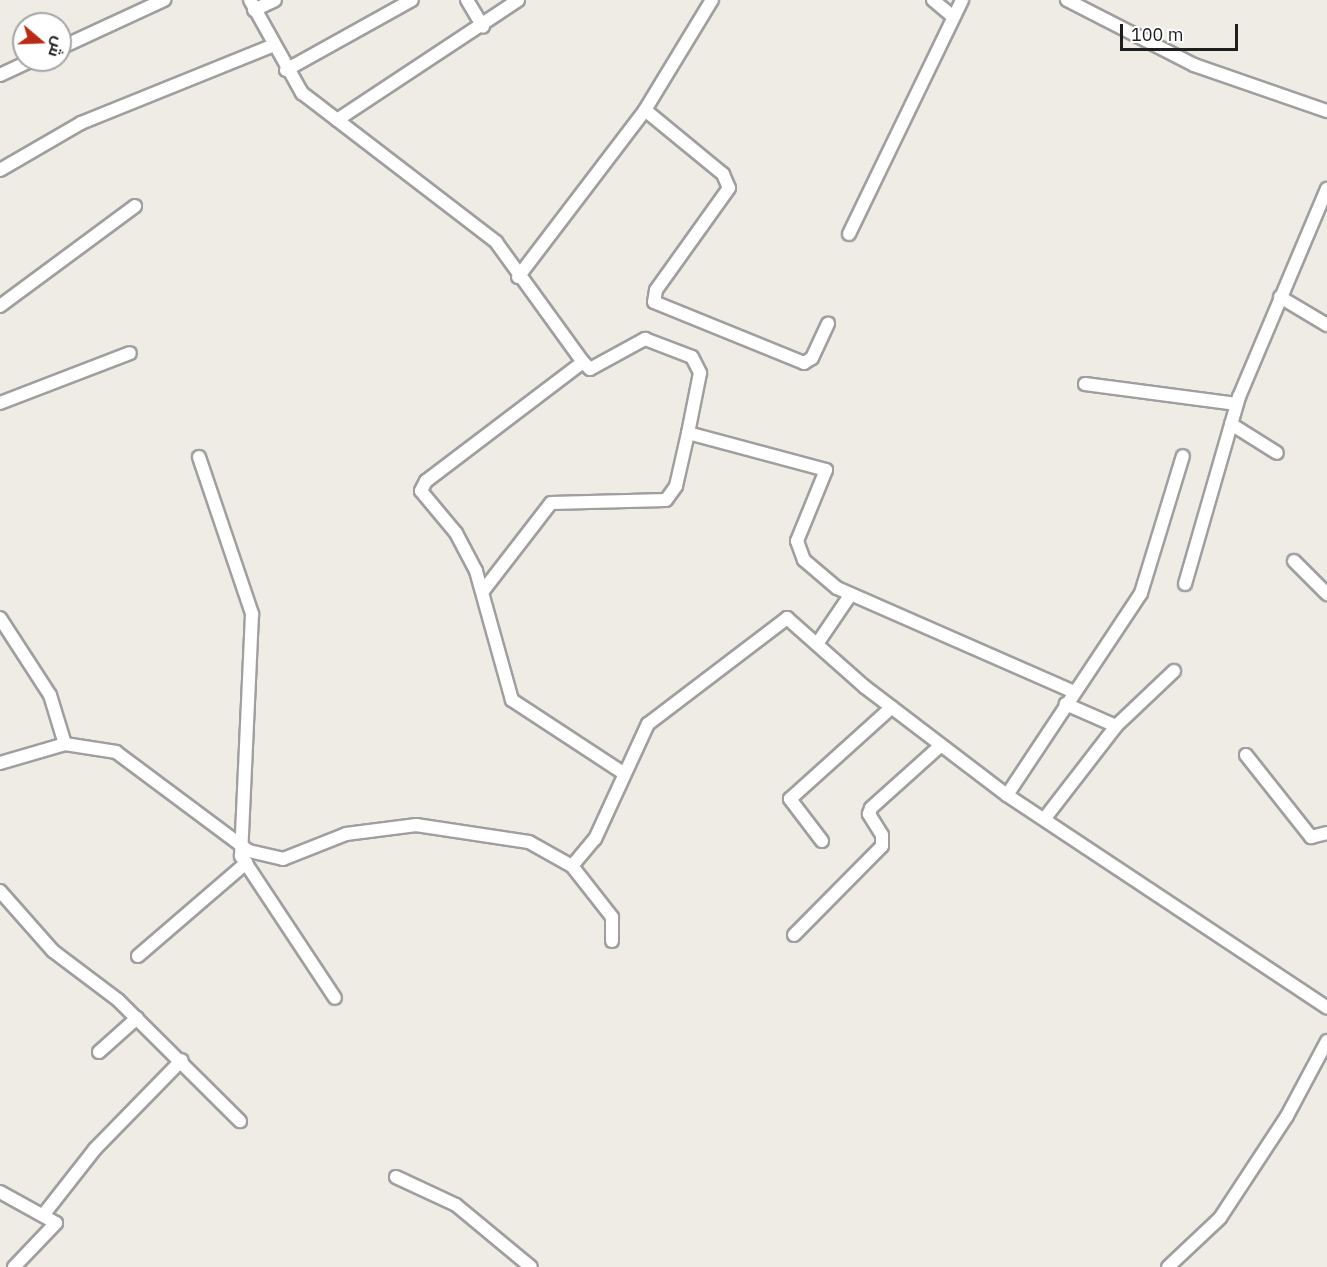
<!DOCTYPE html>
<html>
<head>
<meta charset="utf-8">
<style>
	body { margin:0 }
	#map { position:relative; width:1327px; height:1267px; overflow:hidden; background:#eeece5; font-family:"IBM Plex Sans",Cairo,sans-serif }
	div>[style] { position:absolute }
	.roads { filter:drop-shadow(2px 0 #9f9f9f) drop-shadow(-2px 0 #9f9f9f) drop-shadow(0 2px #9f9f9f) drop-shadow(0 -2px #9f9f9f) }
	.minor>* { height:12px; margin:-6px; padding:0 6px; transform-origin:6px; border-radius:6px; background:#fff }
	span { translate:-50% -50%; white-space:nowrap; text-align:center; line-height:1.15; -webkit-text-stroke:5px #fff; paint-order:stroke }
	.north { position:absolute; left:12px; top:12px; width:60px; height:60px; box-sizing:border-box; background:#fff; border:2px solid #a5a5a5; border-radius:50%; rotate:109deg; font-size:16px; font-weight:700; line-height:24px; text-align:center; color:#1e1e1e }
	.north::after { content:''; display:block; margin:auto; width:21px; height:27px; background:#b82b14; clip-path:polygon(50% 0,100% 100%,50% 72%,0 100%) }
	.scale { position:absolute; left:1120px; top:24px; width:118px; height:27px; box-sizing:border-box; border:3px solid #1e1e1e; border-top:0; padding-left:8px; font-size:18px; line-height:21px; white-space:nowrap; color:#1e1e1e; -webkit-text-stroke:4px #fff; paint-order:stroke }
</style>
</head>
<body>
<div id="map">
	<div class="roads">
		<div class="minor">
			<div style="left:250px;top:0;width:107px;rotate:60.8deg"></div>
			<div style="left:302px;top:93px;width:245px;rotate:37.5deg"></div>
			<div style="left:496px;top:242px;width:148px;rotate:54.1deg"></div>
			<div style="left:583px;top:362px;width:197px;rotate:142.8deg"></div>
			<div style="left:426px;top:481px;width:11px;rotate:117deg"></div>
			<div style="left:421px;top:491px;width:55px;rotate:50.2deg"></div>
			<div style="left:456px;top:533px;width:43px;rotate:62.2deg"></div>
			<div style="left:476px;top:571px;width:134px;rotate:74.4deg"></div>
			<div style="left:512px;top:700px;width:133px;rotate:33.3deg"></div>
			<div style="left:467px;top:0;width:31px;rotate:59deg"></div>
			<div style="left:933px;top:0;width:26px;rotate:40deg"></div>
			<div style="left:1067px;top:0;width:143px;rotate:27.1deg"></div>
			<div style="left:1194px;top:65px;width:141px;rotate:19.1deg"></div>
			<div style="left:254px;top:10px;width:23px;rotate:-25deg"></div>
			<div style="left:60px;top:48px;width:115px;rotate:-24.8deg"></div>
			<div style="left:286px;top:70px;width:144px;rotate:-29.1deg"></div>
			<div style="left:0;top:75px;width:35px;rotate:-25deg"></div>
			<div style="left:645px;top:110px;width:101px;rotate:39.4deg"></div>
			<div style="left:723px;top:174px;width:15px;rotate:67deg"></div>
			<div style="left:729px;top:188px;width:125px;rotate:125.6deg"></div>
			<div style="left:656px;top:290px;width:12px;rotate:99deg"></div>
			<div style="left:654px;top:302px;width:162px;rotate:22.1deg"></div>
			<div style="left:804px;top:363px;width:9px;rotate:-32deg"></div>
			<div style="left:812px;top:358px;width:38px;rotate:-65deg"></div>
			<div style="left:337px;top:120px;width:217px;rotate:-33.5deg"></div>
			<div style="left:0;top:170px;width:94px;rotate:-30.1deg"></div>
			<div style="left:81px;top:123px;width:206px;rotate:-22deg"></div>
			<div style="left:849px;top:234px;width:260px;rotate:-64.2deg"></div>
			<div style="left:518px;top:277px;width:210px;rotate:-52.7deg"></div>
			<div style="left:645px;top:110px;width:129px;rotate:-58.7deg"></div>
			<div style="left:1280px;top:297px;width:55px;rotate:30.8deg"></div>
			<div style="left:0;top:306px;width:168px;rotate:-36.5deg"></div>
			<div style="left:583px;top:362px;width:10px;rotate:45deg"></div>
			<div style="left:590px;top:369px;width:63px;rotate:-28.6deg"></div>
			<div style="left:645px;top:339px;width:50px;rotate:21deg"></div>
			<div style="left:692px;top:357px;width:18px;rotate:63deg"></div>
			<div style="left:700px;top:373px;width:61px;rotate:101.3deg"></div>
			<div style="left:688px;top:433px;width:143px;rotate:15deg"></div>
			<div style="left:826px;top:470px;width:77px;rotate:112.2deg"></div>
			<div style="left:797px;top:541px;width:20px;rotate:70deg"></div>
			<div style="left:804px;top:560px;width:43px;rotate:40.3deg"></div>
			<div style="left:837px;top:588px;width:259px;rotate:23.7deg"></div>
			<div style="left:1085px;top:384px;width:153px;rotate:7.5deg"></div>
			<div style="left:0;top:403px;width:139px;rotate:-21deg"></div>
			<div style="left:1231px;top:424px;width:54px;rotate:32.2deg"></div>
			<div style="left:199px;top:457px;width:166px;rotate:71.3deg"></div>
			<div style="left:252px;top:614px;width:242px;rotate:92.6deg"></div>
			<div style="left:241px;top:856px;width:170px;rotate:56.5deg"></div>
			<div style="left:1294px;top:561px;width:47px;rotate:45deg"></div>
			<div style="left:1185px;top:584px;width:195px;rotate:-73.9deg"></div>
			<div style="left:1239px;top:397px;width:226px;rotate:-67.1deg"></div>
			<div style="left:483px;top:591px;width:111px;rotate:-52.3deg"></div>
			<div style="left:551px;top:503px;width:115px;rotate:-1.5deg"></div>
			<div style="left:666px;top:500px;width:17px;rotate:-54deg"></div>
			<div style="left:676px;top:486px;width:54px;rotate:-77.2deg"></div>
			<div style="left:0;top:618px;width:92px;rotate:57deg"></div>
			<div style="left:50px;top:695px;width:51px;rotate:73deg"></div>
			<div style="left:817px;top:644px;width:60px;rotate:-55.8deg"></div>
			<div style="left:1116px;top:726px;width:80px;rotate:-43.5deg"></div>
			<div style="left:1246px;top:755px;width:105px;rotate:51.6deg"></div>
			<div style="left:1311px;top:837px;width:16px;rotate:-14deg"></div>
			<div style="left:0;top:763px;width:68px;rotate:-16.3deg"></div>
			<div style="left:65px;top:744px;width:52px;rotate:8.9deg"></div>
			<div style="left:116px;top:752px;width:166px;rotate:36.7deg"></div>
			<div style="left:249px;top:851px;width:35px;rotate:13deg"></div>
			<div style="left:283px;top:859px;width:68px;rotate:-21.6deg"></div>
			<div style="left:346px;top:834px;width:71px;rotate:-7.3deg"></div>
			<div style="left:416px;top:825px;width:114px;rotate:8.6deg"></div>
			<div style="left:529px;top:842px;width:49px;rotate:29.2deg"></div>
			<div style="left:572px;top:866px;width:35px;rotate:-50deg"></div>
			<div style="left:595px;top:839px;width:127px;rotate:-65.3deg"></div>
			<div style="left:648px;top:724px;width:175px;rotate:-37.3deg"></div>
			<div style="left:787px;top:618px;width:104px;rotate:41.5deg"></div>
			<div style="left:865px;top:687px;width:178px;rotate:37.3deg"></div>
			<div style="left:1007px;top:795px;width:384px;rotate:33.6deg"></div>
			<div style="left:1007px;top:795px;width:242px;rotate:-56.4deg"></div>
			<div style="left:1141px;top:593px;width:143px;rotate:-73deg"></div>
			<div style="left:1045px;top:818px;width:116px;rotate:-52.3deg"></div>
			<div style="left:1116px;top:726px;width:55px;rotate:-156.3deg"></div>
			<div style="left:822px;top:841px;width:53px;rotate:-127.3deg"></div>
			<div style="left:790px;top:799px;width:137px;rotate:-42deg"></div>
			<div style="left:572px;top:866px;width:65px;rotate:51.9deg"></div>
			<div style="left:612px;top:917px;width:24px;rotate:90deg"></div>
			<div style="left:0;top:891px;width:80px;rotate:48.5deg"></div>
			<div style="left:53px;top:951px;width:81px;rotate:37deg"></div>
			<div style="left:118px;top:1000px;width:172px;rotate:44.8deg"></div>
			<div style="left:794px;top:935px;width:125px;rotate:-45.3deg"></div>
			<div style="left:882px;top:846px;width:11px;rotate:-90deg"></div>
			<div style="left:882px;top:835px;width:25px;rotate:-122deg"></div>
			<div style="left:869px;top:814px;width:6px;rotate:-72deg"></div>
			<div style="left:871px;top:808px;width:93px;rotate:-41.9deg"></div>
			<div style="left:138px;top:956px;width:143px;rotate:-40.7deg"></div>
			<div style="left:99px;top:1052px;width:51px;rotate:-41.8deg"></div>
			<div style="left:396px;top:1177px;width:66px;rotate:25deg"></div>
			<div style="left:456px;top:1205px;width:97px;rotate:39.6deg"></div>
			<div style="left:0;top:1192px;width:64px;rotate:29deg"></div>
			<div style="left:56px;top:1223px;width:61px;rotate:133.7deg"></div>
			<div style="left:44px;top:1214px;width:83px;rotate:-51.9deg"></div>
			<div style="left:95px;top:1149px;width:124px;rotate:-45.7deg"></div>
			<div style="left:1168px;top:1267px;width:71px;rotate:-43.3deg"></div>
			<div style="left:1220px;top:1218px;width:122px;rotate:-56.7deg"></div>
			<div style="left:1287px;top:1116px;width:85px;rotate:-61.9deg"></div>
		</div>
	</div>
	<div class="north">ش</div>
	<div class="scale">100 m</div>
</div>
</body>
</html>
